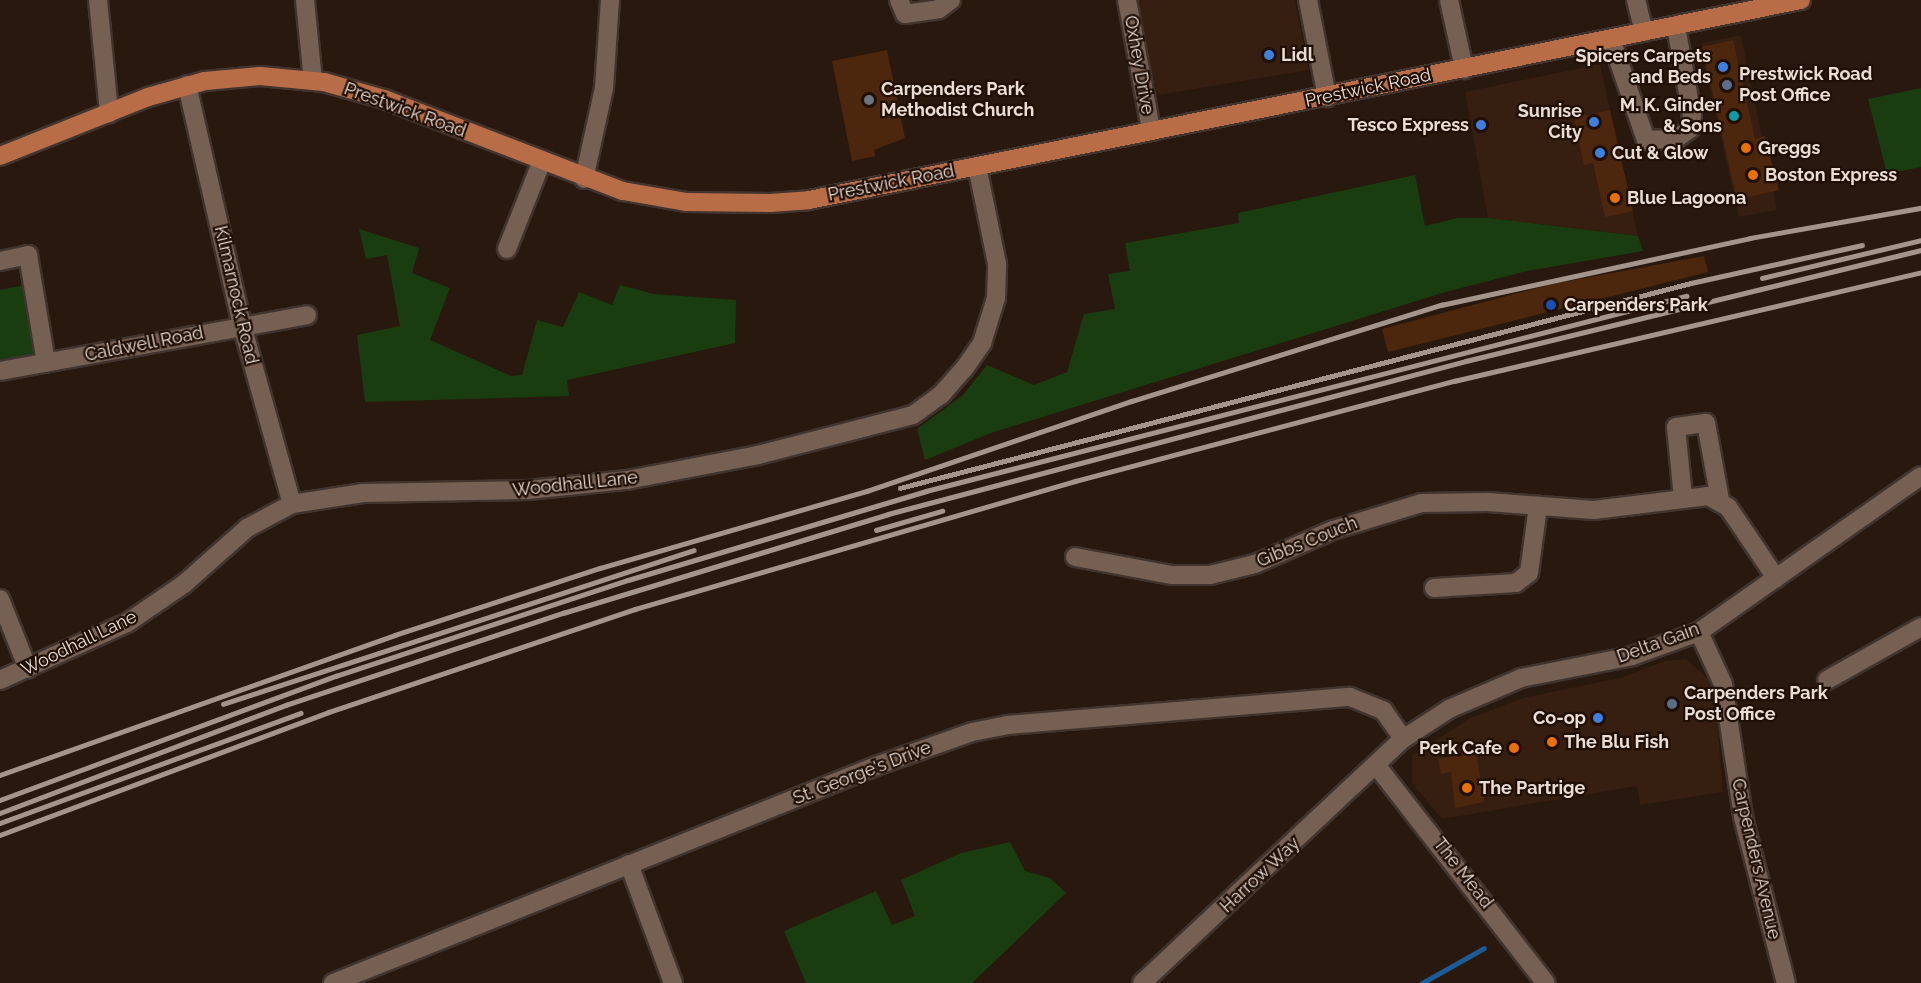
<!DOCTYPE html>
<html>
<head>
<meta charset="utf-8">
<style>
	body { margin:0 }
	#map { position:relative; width:1921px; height:983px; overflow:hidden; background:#29180d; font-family:Raleway,sans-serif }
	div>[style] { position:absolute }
	.built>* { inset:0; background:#361e10 }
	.green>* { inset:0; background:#193d10 }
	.stream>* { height:5px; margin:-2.5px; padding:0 2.5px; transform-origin:2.5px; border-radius:2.5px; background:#1c5b95 }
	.building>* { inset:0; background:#4d270d }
	.roads { filter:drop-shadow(2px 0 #41342f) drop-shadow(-2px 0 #41342f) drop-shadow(0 2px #41342f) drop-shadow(0 -2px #41342f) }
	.minor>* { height:18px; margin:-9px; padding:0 9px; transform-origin:9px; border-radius:9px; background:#756053 }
	.major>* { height:18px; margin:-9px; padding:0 9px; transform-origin:9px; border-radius:9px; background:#b96d47 }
	.rail>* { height:4.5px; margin:-2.25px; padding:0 2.25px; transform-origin:2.25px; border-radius:2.25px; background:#a3958c }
	.dots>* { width:16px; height:16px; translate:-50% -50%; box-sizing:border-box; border:3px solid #200f05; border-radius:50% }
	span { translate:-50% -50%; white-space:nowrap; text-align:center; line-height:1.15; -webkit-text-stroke:4.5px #200f05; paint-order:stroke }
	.poi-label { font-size:18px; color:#eaddd6; font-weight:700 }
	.left { translate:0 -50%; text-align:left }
	.right { translate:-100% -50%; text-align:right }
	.street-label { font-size:18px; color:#eaddd6 }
</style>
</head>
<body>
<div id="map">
	<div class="built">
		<div style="clip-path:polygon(1137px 0,1295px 0,1309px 70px,1151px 96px)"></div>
		<div style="clip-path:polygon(1741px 35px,1777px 210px,1739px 217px,1701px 50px,1702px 43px)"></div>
		<div style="clip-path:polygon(1600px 64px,1638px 236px,1488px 218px,1465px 92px)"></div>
		<div style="clip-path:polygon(1686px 659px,1709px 680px,1715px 698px,1723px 792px,1640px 805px,1637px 786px,1442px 819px,1412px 783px,1412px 756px,1470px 718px,1523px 698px,1624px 677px,1664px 661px)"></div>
	</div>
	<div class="green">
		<div style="clip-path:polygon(1921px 88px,1921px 167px,1887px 174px,1868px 99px)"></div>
		<div style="clip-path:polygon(1415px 175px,1425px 226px,1457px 218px,1488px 218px,1638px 236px,1643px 251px,1527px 271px,1442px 293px,991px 433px,925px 460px,917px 429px,963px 395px,987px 365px,1034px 385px,1067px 372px,1084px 314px,1115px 309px,1108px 274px,1130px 271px,1125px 243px,1239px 223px,1238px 213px)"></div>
		<div style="clip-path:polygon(359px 229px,419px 248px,412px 273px,450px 288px,430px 340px,511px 376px,522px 375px,537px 320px,563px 327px,579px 292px,612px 305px,620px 285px,654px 294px,736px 300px,735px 343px,567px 380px,569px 396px,365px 402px,357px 335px,400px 326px,387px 255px,366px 259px)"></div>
		<div style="clip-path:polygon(25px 285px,35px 354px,0 361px,0 290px)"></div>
		<div style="clip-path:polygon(1010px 842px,1025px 871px,1050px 878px,1066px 893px,972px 983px,806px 983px,784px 931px,876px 891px,892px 925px,915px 916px,901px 880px,961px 853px)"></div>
	</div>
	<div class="stream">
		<div style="left:1422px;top:983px;width:71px;rotate:-29.4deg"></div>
	</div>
	<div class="building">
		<div style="clip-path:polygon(1733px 40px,1755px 139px,1765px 136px,1779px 190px,1737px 200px,1702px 47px)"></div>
		<div style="clip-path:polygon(887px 50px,905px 138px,874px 150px,875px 156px,852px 161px,832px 61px)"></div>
		<div style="clip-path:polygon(1610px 110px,1633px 211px,1605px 217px,1593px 163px,1584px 165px,1574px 118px)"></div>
		<div style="clip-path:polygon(1704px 256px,1708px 272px,1388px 352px,1382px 329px,1553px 284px)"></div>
		<div style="clip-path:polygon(1476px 752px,1484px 802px,1455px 808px,1451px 772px,1441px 774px,1438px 759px)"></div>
	</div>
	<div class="roads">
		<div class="minor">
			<div style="left:98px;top:0;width:114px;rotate:84.4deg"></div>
			<div style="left:305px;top:0;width:81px;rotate:84.4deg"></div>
			<div style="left:899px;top:0;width:15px;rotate:67deg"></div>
			<div style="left:905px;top:14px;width:34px;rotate:-8deg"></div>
			<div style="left:939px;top:9px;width:15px;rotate:-37deg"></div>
			<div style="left:1127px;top:0;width:132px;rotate:79.5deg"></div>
			<div style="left:1308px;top:0;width:99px;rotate:78.9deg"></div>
			<div style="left:1449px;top:0;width:71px;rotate:77.7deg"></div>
			<div style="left:1636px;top:0;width:33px;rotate:76deg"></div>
			<div style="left:1611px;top:39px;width:107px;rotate:70.9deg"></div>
			<div style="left:1646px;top:140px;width:30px;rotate:-2deg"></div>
			<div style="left:1676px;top:139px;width:17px;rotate:-36deg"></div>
			<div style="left:1690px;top:129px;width:13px;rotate:-81deg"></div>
			<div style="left:1692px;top:116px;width:91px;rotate:-100.1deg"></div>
			<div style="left:187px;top:85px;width:246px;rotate:77.1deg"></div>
			<div style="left:242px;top:325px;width:186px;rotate:74.4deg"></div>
			<div style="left:584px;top:179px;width:93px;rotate:-77.6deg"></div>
			<div style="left:604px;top:88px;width:88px;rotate:-86.1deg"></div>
			<div style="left:507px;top:249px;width:92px;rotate:-68.4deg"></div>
			<div style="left:0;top:261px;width:29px;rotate:-12deg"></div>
			<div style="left:28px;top:255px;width:109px;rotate:80.5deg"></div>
			<div style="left:0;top:371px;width:312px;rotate:-10.3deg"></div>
			<div style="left:1683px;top:498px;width:71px;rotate:-95.6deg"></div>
			<div style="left:1676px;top:427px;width:30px;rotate:-8deg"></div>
			<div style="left:1706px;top:423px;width:78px;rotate:79.7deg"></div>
			<div style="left:1075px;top:557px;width:99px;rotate:10.5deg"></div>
			<div style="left:1172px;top:575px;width:38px"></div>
			<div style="left:1210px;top:575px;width:46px;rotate:-13.7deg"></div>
			<div style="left:1255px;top:564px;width:85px;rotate:-23.6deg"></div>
			<div style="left:1333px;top:530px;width:93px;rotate:-16.9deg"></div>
			<div style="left:1422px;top:503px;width:66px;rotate:-0.9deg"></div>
			<div style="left:1488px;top:502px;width:106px;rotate:4.3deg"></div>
			<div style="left:1594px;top:510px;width:115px;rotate:-7deg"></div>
			<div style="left:1708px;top:496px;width:23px;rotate:29deg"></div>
			<div style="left:1728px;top:507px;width:86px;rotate:55.9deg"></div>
			<div style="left:1434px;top:588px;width:82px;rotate:-3.5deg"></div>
			<div style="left:1516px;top:583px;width:16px;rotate:-38deg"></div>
			<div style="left:1529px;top:573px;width:68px;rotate:-82.3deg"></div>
			<div style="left:0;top:599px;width:75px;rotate:68.2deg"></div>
			<div style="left:1699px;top:632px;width:57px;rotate:65.2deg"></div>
			<div style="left:1723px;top:684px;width:134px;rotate:81.4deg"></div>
			<div style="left:1743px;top:817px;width:171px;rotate:75.5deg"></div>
			<div style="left:0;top:680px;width:139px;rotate:-24.2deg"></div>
			<div style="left:127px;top:623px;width:69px;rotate:-34.4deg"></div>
			<div style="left:184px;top:584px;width:84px;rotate:-41.6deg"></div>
			<div style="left:247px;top:528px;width:51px;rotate:-28.1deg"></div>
			<div style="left:292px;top:504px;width:72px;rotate:-8.8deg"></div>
			<div style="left:363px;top:493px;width:165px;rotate:-1deg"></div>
			<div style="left:528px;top:490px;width:100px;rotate:-5.8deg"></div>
			<div style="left:627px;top:480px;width:133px;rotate:-10.8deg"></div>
			<div style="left:758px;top:455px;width:160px;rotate:-14.5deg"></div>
			<div style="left:913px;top:415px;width:34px;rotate:-36deg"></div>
			<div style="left:941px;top:395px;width:35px;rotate:-49deg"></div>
			<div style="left:964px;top:369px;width:32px;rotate:-55deg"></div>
			<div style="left:982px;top:343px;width:47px;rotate:-72.7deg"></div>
			<div style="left:996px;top:298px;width:34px;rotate:-88deg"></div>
			<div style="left:997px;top:264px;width:100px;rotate:-101.5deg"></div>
			<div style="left:1827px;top:680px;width:108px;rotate:-29.4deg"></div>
			<div style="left:1376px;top:765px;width:276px;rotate:52.1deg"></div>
			<div style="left:629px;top:864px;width:127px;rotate:69.7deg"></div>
			<div style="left:333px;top:983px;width:585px;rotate:-21.78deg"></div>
			<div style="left:876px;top:766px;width:102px;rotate:-19.5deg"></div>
			<div style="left:972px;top:732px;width:36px;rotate:-11deg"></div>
			<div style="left:1007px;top:725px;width:344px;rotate:-4.7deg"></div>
			<div style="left:1350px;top:697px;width:35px;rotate:22deg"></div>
			<div style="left:1383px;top:710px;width:35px;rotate:55deg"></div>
			<div style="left:1142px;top:983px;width:357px;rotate:-43.1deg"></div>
			<div style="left:1403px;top:739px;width:55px;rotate:-33.1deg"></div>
			<div style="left:1449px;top:709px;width:78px;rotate:-23.3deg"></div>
			<div style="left:1521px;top:678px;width:113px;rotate:-11.2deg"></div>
			<div style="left:1632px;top:656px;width:71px;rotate:-19.7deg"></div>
			<div style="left:1699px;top:632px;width:271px;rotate:-35.1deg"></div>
		</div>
		<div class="major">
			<div style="left:0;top:156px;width:159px;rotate:-21.7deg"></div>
			<div style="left:148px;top:97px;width:59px;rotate:-15.7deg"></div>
			<div style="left:205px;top:81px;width:55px;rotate:-5.2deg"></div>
			<div style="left:260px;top:76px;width:64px;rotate:5.4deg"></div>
			<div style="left:324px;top:82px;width:62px;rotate:15.8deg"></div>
			<div style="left:384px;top:99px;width:256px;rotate:21.1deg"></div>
			<div style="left:623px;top:191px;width:65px;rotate:9.8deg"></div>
			<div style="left:687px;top:202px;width:83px;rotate:0.7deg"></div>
			<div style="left:770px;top:203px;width:39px;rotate:-4deg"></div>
			<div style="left:809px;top:200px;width:1012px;rotate:-11.4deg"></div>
		</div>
	</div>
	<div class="rail">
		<div style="left:1762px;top:278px;width:163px;rotate:-13.4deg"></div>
		<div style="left:900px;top:488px;width:817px;rotate:-14.53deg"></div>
		<div style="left:1691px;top:283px;width:175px;rotate:-12.5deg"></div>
		<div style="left:876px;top:530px;width:69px;rotate:-16.1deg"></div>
		<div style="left:223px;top:704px;width:495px;rotate:-18.1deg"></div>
		<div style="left:0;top:775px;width:419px;rotate:-19.5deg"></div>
		<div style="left:395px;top:635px;width:216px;rotate:-18.1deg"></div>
		<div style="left:600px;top:568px;width:278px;rotate:-16.1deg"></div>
		<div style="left:867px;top:491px;width:280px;rotate:-18.8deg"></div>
		<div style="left:1132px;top:401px;width:324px;rotate:-17.3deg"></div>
		<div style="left:1441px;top:305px;width:316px;rotate:-12.2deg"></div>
		<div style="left:1750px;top:238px;width:174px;rotate:-10deg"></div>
		<div style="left:0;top:800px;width:358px;rotate:-20.3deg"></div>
		<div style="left:336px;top:676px;width:307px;rotate:-18.2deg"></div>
		<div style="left:628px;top:580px;width:311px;rotate:-16.6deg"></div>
		<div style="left:926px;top:491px;width:785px;rotate:-14.39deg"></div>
		<div style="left:0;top:813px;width:306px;rotate:-20.7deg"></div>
		<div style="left:286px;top:705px;width:292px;rotate:-18.4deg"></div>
		<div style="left:563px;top:613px;width:340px;rotate:-16.9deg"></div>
		<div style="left:888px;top:514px;width:598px;rotate:-14.83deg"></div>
		<div style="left:1466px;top:361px;width:468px;rotate:-13.7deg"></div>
		<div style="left:0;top:823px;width:320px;rotate:-20.1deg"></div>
		<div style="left:0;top:835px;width:351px;rotate:-20.5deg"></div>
		<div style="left:329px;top:712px;width:323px;rotate:-18.6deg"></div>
		<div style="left:635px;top:609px;width:458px;rotate:-16.2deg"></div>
		<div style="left:1075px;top:481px;width:392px;rotate:-14.8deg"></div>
		<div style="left:1454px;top:381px;width:480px;rotate:-13.1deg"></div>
	</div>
	<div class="dots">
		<div style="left:1269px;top:55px;background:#3f7fe0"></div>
		<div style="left:1723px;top:67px;background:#3f7fe0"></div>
		<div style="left:1727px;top:85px;background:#5c6f8a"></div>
		<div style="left:869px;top:100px;background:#6b7280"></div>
		<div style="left:1734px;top:116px;background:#0f9aa8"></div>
		<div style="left:1594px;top:122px;background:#3f7fe0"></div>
		<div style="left:1481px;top:125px;background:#3f7fe0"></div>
		<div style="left:1746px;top:148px;background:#e8710a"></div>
		<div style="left:1600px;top:153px;background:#3f7fe0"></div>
		<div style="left:1753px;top:175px;background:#e8710a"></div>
		<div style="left:1615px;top:198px;background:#e8710a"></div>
		<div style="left:1551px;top:305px;background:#1a4fb4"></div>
		<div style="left:1672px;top:704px;background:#5c6f8a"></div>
		<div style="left:1598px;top:718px;background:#3f7fe0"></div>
		<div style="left:1552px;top:742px;background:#e8710a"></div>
		<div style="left:1514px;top:748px;background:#e8710a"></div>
		<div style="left:1467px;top:788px;background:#e8710a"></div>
	</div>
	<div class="poi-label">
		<span class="left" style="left:1281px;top:55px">Lidl</span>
		<span class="right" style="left:1711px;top:67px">Spicers Carpets<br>and Beds</span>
		<span class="left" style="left:1739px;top:85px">Prestwick Road<br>Post Office</span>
		<span class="left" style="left:881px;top:100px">Carpenders Park<br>Methodist Church</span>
		<span class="right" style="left:1722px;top:116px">M. K. Ginder<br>&amp; Sons</span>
		<span class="right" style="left:1582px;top:122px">Sunrise<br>City</span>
		<span class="right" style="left:1469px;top:125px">Tesco Express</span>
		<span class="left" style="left:1758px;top:148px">Greggs</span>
		<span class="left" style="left:1612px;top:153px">Cut &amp; Glow</span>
		<span class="left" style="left:1765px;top:175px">Boston Express</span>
		<span class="left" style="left:1627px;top:198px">Blue Lagoona</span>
		<span class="left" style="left:1564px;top:305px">Carpenders Park</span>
		<span class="left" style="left:1684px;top:704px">Carpenders Park<br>Post Office</span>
		<span class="right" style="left:1586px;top:718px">Co-op</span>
		<span class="left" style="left:1564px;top:742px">The Blu Fish</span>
		<span class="right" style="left:1502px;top:748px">Perk Cafe</span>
		<span class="left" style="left:1479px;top:788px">The Partrige</span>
	</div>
	<div class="street-label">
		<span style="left:1139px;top:65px;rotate:80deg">Oxhey Drive</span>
		<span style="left:1368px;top:88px;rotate:-12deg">Prestwick Road</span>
		<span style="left:405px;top:110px;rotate:20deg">Prestwick Road</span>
		<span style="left:891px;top:183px;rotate:-11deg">Prestwick Road</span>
		<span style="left:236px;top:295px;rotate:77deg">Kilmarnock Road</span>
		<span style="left:144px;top:344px;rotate:-11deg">Caldwell Road</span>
		<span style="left:575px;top:484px;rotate:-6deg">Woodhall Lane</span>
		<span style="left:1307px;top:542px;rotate:-22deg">Gibbs Couch</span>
		<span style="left:79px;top:643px;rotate:-26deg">Woodhall Lane</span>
		<span style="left:1658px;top:643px;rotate:-20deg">Delta Gain</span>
		<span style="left:862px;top:773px;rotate:-21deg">St. George's Drive</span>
		<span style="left:1756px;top:859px;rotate:77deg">Carpenders Avenue</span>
		<span style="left:1463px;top:873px;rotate:52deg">The Mead</span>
		<span style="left:1260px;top:875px;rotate:-43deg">Harrow Way</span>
	</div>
</div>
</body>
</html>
